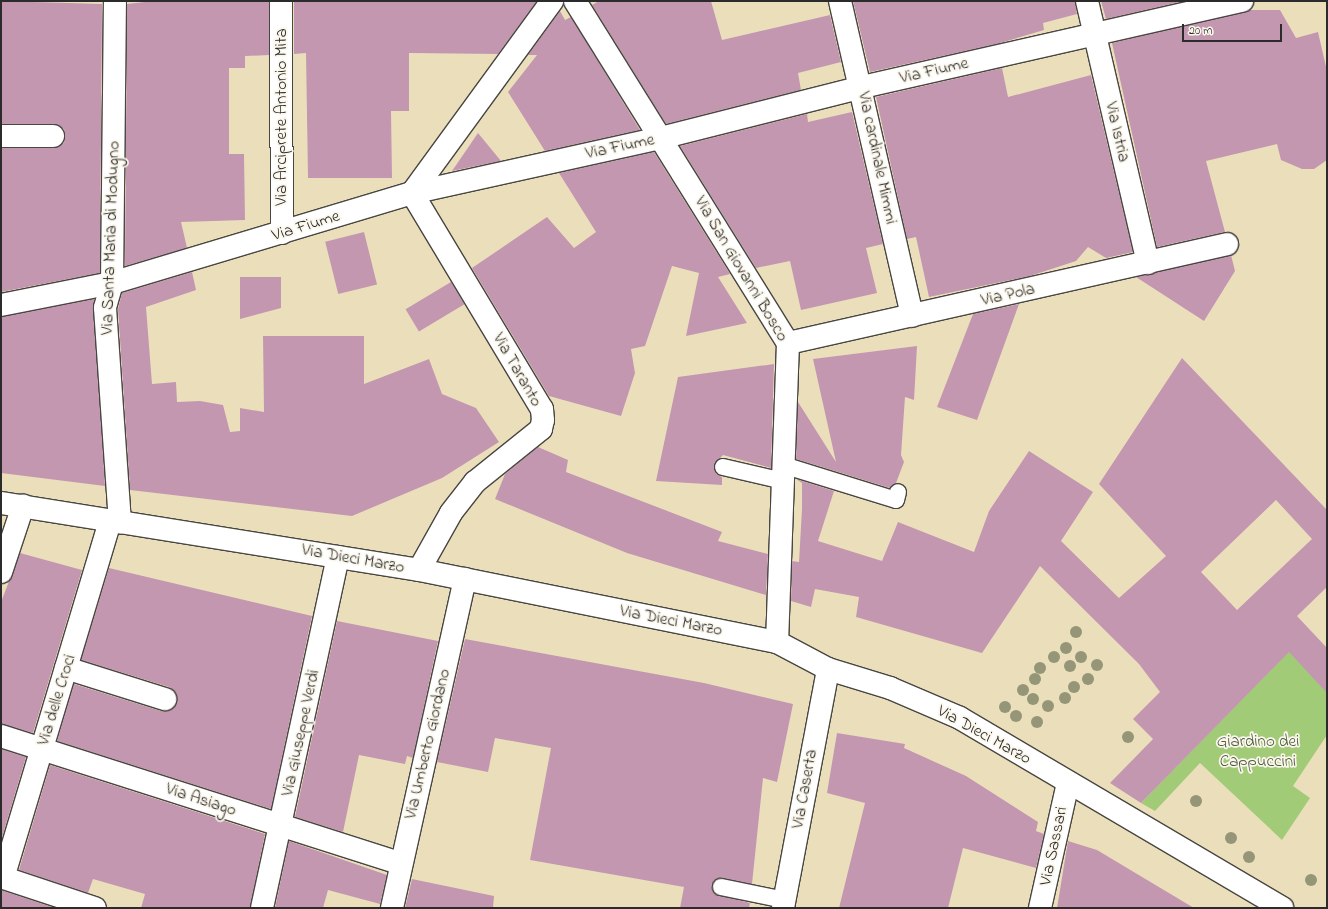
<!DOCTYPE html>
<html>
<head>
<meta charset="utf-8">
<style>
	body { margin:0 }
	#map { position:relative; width:1328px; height:909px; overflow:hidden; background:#ebdfbb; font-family:"Indie Flower",sans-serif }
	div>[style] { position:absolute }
	.green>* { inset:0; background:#a2cb77 }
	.building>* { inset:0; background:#c497b1; transform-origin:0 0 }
	.roads { filter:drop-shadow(1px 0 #484641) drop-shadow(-1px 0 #484641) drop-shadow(0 1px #484641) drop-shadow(0 -1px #484641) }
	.service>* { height:16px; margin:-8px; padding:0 8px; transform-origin:8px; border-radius:8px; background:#fff }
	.pedestrian>* { height:22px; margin:-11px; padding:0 11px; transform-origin:11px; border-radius:11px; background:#fff }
	.minor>* { height:22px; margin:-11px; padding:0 11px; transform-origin:11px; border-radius:11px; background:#fff }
	.tertiary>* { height:22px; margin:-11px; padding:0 11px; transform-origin:11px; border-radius:11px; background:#fff }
	.trees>* { width:12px; height:12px; margin:-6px; border-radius:50%; background:#959678 }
	span { translate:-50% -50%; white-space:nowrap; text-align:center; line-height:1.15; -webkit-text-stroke:3.5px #fbf7ec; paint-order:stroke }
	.street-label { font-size:17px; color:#2b2b2b }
	.park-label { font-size:17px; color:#4f5b42 }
	.frame { position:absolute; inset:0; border:2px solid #2b2b2b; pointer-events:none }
	.scale { position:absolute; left:1182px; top:24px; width:100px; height:18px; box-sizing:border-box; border:2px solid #2b2b2b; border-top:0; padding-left:5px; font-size:12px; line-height:14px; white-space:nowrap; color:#2b2b2b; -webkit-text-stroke:3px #fbf7ec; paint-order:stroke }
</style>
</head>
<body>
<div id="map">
	<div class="green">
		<div style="clip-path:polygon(1291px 649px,1327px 688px,1327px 735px,1293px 786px,1310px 798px,1282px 840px,1200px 763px,1155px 811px,1141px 803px)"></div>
	</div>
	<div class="building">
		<div style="clip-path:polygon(1px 1px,102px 4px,100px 273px,1px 292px,1px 148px,53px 148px,64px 143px,65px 136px,64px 129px,53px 124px,1px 124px)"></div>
		<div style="clip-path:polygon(153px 1px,269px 1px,269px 55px,245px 56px,245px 68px,229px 68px,229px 154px,244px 154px,245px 220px,181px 222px,187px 248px,125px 266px,127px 4px)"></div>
		<div style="clip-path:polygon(294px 1px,537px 1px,498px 54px,409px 53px,409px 111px,391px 111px,392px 178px,308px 178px,306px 53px,294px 54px)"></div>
		<div style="clip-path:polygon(599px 1px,711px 1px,722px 40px,830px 15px,841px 62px,798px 73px,801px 90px,666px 124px,592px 5px)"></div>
		<div style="clip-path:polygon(853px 1px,1075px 1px,1077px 14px,1043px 23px,1044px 30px,997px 44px,870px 72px)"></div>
		<div style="clip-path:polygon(1101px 1px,1185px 1px,1106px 19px)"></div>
		<div style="clip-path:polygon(1250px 10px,1280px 10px,1296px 38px,1318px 32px,1327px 71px,1327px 160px,1314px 169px,1302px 169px,1281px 160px,1277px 144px,1206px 161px,1225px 232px,1157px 247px,1112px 43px)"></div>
		<div style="clip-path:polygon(560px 11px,565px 20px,571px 17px,640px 130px,545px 151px,508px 92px,537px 55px,528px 55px)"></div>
		<div style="clip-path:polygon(1002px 68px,1008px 97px,1091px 75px,1133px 252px,1106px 258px,1088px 247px,1076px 261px,1030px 276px,929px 297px,916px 237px,907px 239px,876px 97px)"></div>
		<div style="clip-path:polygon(852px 112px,883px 244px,866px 248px,877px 293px,801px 310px,790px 261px,756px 268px,680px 146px,807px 114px,808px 122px)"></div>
		<div style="clip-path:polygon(478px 133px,501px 161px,452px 171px)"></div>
		<div style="clip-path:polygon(654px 152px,730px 274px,718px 277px,747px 323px,686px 336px,699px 273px,672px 266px,645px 346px,631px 349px,635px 373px,621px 416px,549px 396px,472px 268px,547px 217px,574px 248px,596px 232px,559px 173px)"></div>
		<div style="left:364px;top:232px;width:54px;height:40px;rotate:76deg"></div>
		<div style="clip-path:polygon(1231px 255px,1235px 271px,1204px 321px,1136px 277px)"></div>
		<div style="clip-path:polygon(192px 272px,196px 290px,146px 307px,152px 384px,176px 382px,177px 402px,200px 401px,223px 405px,230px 432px,240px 431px,240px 408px,264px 412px,263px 336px,364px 336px,364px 384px,429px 359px,442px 394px,476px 408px,499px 442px,442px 478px,352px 516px,130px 490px,118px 309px,122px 293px)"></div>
		<div style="clip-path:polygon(240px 277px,281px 277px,281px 308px,240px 319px)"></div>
		<div style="left:451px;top:282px;width:26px;height:53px;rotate:59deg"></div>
		<div style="clip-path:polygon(94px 299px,105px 486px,1px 473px,1px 317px)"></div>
		<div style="clip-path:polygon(1019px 304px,977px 420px,937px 407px,973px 314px)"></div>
		<div style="clip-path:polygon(917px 346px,914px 400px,905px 397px,901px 455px,904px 462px,896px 483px,890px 488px,796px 459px,798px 402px,836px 462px,813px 359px)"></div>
		<div style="clip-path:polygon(evenodd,1182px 358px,1327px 510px,1327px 587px,1297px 616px,1327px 648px,1327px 693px,1289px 652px,1141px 803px,1110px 783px,1153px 739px,1133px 719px,1160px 692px,1139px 664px,1040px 566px,982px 653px,856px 617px,859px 597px,815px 589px,811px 607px,791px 601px,792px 561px,799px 562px,802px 509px,802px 483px,796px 479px,834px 491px,818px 541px,882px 561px,898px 522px,974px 552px,989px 511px,1029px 451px,1093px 492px,1061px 541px,1119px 598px,1166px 556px,1099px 484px,1182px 358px,1276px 500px,1312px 539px,1237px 610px,1201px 572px,1276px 500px)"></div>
		<div style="clip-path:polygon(774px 364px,771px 468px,723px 455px,714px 465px,716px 474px,722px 477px,722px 485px,656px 481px,678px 377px)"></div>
		<div style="clip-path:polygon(538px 447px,568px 460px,566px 472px,722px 532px,718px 541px,768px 554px,766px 595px,627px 553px,495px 499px,505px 474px)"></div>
		<div style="clip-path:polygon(20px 553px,82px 570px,33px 733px,1px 724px,1px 602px)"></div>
		<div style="clip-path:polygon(109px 568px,312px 616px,271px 809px,57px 741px,74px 684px,161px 711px,173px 708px,177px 702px,174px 691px,169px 687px,81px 660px)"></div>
		<div style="clip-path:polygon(337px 621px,438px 641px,413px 758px,407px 756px,405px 764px,359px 755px,343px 832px,295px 817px)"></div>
		<div style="clip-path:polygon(465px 639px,704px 683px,793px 704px,777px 782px,763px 778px,752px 884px,722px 878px,712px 885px,715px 894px,750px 903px,749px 908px,680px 908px,684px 887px,530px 860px,551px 748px,495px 738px,488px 772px,437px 762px)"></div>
		<div style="clip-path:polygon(837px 733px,905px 744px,904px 748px,966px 776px,1038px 822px,1036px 831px,1044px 834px,1036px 868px,963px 848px,948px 908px,839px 908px,865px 803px,827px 793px)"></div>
		<div style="clip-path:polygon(1px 749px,26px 757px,1px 841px)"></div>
		<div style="clip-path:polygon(50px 765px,265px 834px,250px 908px,141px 908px,145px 894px,93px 879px,88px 893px,19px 870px)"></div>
		<div style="clip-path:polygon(289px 841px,387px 875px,380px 904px,328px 890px,323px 908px,275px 908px)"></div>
		<div style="clip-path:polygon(1068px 841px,1097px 850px,1194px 908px,1057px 908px)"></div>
		<div style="clip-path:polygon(412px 879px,494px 896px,493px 908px,405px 908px)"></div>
		<div style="clip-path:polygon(1px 890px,55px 908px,1px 908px)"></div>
	</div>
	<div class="roads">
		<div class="service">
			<div style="left:783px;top:465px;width:118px;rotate:17.2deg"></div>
			<div style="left:896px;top:500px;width:8px;rotate:-76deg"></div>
			<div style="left:723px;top:467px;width:62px;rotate:13.1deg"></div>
			<div style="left:721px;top:887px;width:65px;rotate:11.5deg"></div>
		</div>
		<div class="pedestrian">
			<div style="left:112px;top:283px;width:26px;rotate:106deg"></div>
			<div style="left:105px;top:308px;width:215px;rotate:86deg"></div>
		</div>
		<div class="minor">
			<div style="left:281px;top:1px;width:232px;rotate:89.8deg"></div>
			<div style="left:575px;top:1px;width:403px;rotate:58.1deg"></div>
			<div style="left:788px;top:343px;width:299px;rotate:92.1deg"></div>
			<div style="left:840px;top:1px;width:323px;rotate:77.1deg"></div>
			<div style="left:1087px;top:1px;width:269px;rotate:76.9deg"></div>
			<div style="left:1px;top:136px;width:52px"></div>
			<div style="left:412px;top:193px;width:252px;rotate:59deg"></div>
			<div style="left:542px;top:409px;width:11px;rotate:85deg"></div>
			<div style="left:543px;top:420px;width:9px;rotate:103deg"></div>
			<div style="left:541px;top:429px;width:85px;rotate:141.2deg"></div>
			<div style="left:475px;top:482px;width:39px;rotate:128deg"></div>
			<div style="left:451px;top:513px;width:65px;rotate:119.3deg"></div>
			<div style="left:412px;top:193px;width:238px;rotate:-53.9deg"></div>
			<div style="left:112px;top:283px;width:282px;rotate:-89.4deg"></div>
			<div style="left:1px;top:305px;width:113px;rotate:-11.2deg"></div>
			<div style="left:112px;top:283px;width:313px;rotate:-16.7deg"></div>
			<div style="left:412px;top:193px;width:255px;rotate:-12.5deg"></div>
			<div style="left:661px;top:138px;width:207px;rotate:-14.2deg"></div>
			<div style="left:862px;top:87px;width:390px;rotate:-12.8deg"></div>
			<div style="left:788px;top:343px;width:450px;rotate:-12.7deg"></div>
			<div style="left:1px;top:572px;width:70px;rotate:-71.6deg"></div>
			<div style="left:66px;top:668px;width:104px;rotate:17.4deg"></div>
			<div style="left:1px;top:736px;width:420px;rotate:17.7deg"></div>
			<div style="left:1px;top:877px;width:99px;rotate:18.3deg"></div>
			<div style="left:3px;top:878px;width:373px;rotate:-73.3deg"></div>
			<div style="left:262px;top:908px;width:359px;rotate:-77.8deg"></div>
			<div style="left:392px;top:908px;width:337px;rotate:-77.5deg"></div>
			<div style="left:783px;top:908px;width:243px;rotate:-79.3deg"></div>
			<div style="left:1040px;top:908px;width:128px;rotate:-77.4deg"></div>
		</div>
		<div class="tertiary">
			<div style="left:1px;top:503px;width:423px;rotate:9.1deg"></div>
			<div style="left:419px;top:570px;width:365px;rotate:11.4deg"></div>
			<div style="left:777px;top:642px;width:58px;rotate:27.9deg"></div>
			<div style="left:828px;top:669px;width:65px;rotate:17deg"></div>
			<div style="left:890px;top:688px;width:76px;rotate:23.2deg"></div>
			<div style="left:960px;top:718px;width:374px;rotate:30.5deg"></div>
		</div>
	</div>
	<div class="trees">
		<div style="left:1076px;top:632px"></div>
		<div style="left:1066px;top:648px"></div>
		<div style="left:1054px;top:657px"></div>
		<div style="left:1081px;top:657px"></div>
		<div style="left:1097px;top:665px"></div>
		<div style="left:1070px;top:666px"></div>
		<div style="left:1040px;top:668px"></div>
		<div style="left:1035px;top:679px"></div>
		<div style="left:1088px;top:679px"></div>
		<div style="left:1074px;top:687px"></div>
		<div style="left:1023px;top:690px"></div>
		<div style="left:1065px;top:698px"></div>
		<div style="left:1033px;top:699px"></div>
		<div style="left:1048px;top:706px"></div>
		<div style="left:1005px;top:707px"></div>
		<div style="left:1016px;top:716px"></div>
		<div style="left:1037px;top:722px"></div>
		<div style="left:1128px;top:737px"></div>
		<div style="left:1196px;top:801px"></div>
		<div style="left:1231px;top:838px"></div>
		<div style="left:1249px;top:857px"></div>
		<div style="left:1311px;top:880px"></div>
	</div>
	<div class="street-label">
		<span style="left:934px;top:71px;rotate:-13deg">Via Fiume</span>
		<span style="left:282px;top:117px;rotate:-90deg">Via Arciprete Antonio Mita</span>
		<span style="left:1117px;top:132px;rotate:77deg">Via Istria</span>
		<span style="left:620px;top:147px;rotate:-12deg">Via Fiume</span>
		<span style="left:877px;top:158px;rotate:78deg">Via cardinale Mimmi</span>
		<span style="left:306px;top:226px;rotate:-17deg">Via Fiume</span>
		<span style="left:111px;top:238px;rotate:-88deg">Via Santa Maria di Modugno</span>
		<span style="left:741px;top:269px;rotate:59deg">Via San Giovanni Bosco</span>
		<span style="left:1008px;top:295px;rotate:-13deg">Via Pola</span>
		<span style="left:517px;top:370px;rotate:60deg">Via Taranto</span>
		<span style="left:353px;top:559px;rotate:10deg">Via Dieci Marzo</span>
		<span style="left:671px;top:621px;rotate:11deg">Via Dieci Marzo</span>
		<span style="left:57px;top:700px;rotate:-73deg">Via delle Croci</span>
		<span style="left:301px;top:733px;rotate:-78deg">Via Giuseppe Verdi</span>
		<span style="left:984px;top:735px;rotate:29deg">Via Dieci Marzo</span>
		<span style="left:428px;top:744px;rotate:-77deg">Via Umberto Giordano</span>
		<span style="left:805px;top:789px;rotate:-80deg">Via Caserta</span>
		<span style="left:201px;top:800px;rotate:18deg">Via Asiago</span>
		<span style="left:1054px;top:846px;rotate:-78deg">Via Sassari</span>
	</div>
	<div class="park-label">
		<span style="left:1258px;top:752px">Giardino dei<br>Cappuccini</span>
	</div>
	<div class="frame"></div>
	<div class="scale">20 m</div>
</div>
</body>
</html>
